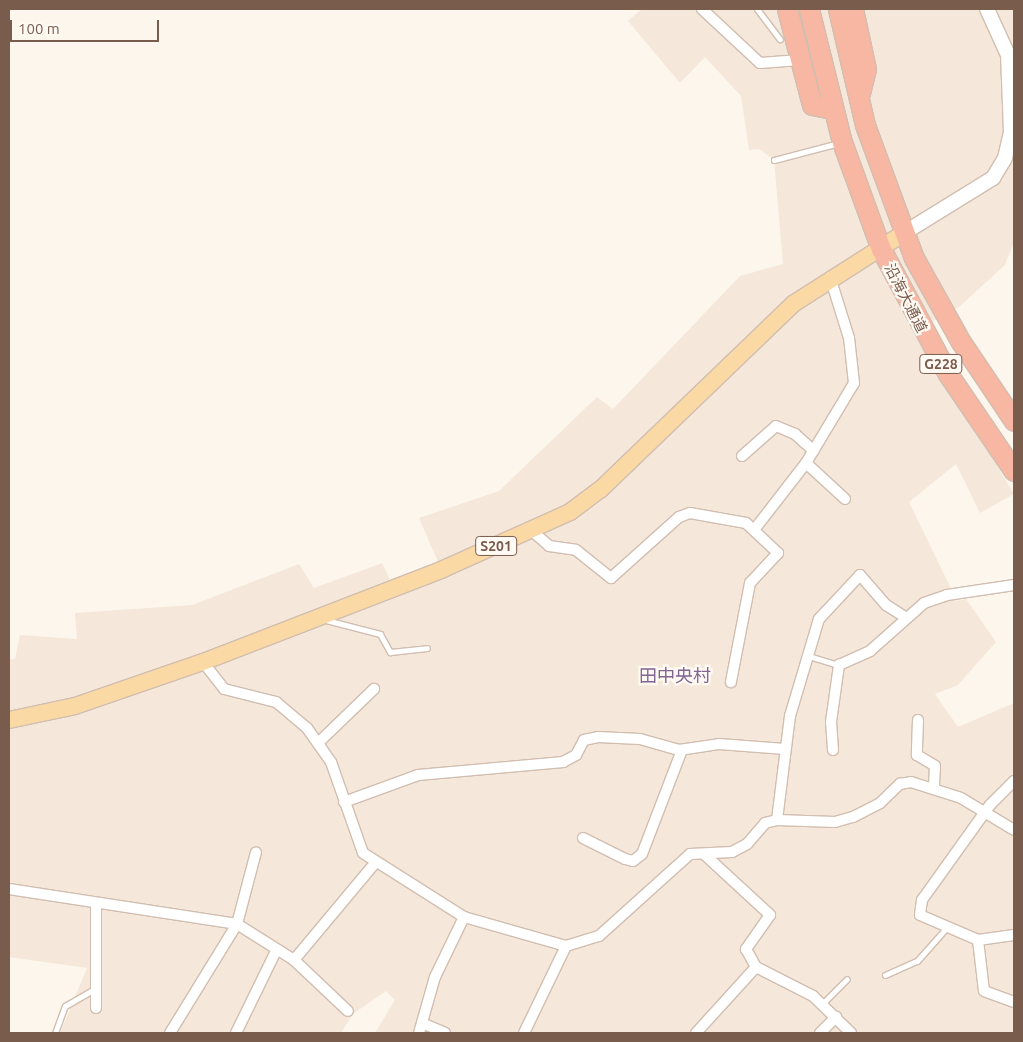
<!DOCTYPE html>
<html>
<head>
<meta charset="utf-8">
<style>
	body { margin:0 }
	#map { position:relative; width:1023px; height:1042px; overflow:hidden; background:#fdf6ec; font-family:Ubuntu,"Noto Sans SC",sans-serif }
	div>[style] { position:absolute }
	.residential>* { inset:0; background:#f5e8da }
	.roads { filter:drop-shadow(1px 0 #d1beb0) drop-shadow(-1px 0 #d1beb0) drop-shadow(0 1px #d1beb0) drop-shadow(0 -1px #d1beb0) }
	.lane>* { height:5px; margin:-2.5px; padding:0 2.5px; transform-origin:2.5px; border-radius:2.5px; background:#fff }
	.street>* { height:10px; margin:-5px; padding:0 5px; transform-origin:5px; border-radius:5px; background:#fff }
	.secondary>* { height:14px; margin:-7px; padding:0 7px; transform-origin:7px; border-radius:7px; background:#fff }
	.primary>* { height:16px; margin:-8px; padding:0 8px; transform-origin:8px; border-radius:8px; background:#fbd9a5 }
	.highway>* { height:19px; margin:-9.5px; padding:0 9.5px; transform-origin:9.5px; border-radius:9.5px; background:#f7b7a3 }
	span { translate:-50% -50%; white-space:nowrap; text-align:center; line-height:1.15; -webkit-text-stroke:4.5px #fffaf3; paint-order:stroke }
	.shield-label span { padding:1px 4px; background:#fffaf3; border:1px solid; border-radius:4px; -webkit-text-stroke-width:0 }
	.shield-label { font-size:14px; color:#7a5c4d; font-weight:700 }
	.street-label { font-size:15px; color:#7a5c4d }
	.quarter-label { font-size:18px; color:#846695 }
	.frame { position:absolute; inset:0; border:10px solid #7a5c4d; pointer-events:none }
	.scale { position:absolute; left:10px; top:20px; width:149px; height:22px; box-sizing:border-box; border:2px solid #7a5c4d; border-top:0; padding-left:6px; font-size:15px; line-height:18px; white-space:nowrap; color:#7a5c4d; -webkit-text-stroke:4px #fffaf3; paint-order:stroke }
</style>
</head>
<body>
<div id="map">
	<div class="residential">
		<div style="clip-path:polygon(642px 9px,1014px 9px,1014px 242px,1005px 265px,959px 307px,915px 331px,1014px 494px,980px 513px,956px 464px,909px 502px,957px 601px,966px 599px,996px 642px,958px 685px,935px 694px,958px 727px,1014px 703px,1014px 1033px,375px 1033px,395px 1000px,386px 991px,353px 1014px,341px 1033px,60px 1033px,87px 968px,9px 957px,9px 659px,15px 659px,20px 635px,77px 639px,75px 613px,192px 605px,299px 564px,314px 588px,382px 563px,394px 588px,441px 569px,419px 518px,499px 491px,597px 397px,613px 409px,740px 276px,783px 264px,774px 160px,759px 149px,749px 150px,741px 96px,705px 57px,680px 83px,628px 21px)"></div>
	</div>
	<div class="roads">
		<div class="lane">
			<div style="left:757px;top:9px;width:38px;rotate:53deg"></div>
			<div style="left:774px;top:160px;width:67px;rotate:-14.7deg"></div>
			<div style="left:326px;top:620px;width:56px;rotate:14.5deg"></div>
			<div style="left:380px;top:634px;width:21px;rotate:61deg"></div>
			<div style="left:390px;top:652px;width:37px;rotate:-6deg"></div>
			<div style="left:809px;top:656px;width:31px;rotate:17deg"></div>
			<div style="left:885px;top:975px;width:35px;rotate:-24deg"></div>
			<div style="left:917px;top:961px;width:47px;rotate:-48.5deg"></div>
			<div style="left:822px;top:1004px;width:35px;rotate:-45deg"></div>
			<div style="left:55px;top:1033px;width:29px;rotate:-70deg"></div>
			<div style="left:65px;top:1006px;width:34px;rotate:-30deg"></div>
		</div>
		<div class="street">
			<div style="left:702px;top:9px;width:79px;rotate:43deg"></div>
			<div style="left:760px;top:63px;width:40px;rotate:-4.3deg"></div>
			<div style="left:742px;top:456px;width:45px;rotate:-41.4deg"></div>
			<div style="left:776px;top:426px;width:21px;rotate:23deg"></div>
			<div style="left:795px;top:434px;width:25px;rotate:42deg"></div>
			<div style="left:806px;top:463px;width:53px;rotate:42.7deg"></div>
			<div style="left:754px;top:530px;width:85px;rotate:-52.2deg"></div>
			<div style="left:806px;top:463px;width:93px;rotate:-59deg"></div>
			<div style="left:854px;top:383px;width:45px;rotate:-96.3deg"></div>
			<div style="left:849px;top:338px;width:64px;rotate:-107.3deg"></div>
			<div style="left:532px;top:531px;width:23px;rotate:41deg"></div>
			<div style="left:549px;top:546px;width:27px;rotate:8deg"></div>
			<div style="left:576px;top:550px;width:45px;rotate:38.7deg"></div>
			<div style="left:611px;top:578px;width:91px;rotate:-41.9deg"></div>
			<div style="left:679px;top:517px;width:12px;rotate:-20deg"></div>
			<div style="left:690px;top:513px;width:57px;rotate:10.1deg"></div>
			<div style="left:746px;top:523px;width:44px;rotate:43.2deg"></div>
			<div style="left:778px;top:553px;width:41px;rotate:133deg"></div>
			<div style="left:750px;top:583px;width:101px;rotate:100.9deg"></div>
			<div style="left:203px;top:662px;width:34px;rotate:52deg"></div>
			<div style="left:224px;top:689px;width:54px;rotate:14deg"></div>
			<div style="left:276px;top:702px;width:40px;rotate:40deg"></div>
			<div style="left:307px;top:728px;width:42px;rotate:54.8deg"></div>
			<div style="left:331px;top:762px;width:96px;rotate:70.6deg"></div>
			<div style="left:363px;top:853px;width:120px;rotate:32.4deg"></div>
			<div style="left:464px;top:917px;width:106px;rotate:15.9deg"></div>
			<div style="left:566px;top:946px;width:34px;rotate:-17deg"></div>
			<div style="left:599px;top:936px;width:122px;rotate:-42deg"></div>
			<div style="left:690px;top:854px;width:42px;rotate:-2.7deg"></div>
			<div style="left:732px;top:852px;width:17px;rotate:-28deg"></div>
			<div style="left:747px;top:844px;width:28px;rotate:-49deg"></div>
			<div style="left:765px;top:823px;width:12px;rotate:-14deg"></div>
			<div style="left:777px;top:820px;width:58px;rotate:2deg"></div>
			<div style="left:835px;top:822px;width:19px;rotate:-16deg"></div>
			<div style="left:853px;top:817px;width:30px;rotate:-27deg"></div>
			<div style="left:880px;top:803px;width:28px;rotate:-44deg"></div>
			<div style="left:900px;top:784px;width:11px;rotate:-10deg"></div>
			<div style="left:911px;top:782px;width:52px;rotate:17.7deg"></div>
			<div style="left:961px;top:798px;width:62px;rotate:31.1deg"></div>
			<div style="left:918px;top:720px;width:35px;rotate:92deg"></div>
			<div style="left:917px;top:755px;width:21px;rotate:31deg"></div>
			<div style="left:935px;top:766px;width:21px;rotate:93deg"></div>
			<div style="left:318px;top:743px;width:78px;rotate:-44deg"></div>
			<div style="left:833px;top:750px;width:28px;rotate:-94deg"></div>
			<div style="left:831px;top:722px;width:58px;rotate:-82deg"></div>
			<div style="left:839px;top:665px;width:34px;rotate:-24deg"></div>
			<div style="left:870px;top:651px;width:72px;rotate:-41.6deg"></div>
			<div style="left:924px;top:603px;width:24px;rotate:-19deg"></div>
			<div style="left:947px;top:595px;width:68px;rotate:-8.5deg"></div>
			<div style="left:1014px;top:781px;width:34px;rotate:135deg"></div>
			<div style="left:990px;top:805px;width:117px;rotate:125.6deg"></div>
			<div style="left:922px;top:900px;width:15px;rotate:98deg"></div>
			<div style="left:920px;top:915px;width:63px;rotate:23.3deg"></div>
			<div style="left:978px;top:940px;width:51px;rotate:83.3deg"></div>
			<div style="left:984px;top:991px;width:32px;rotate:20deg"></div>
			<div style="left:344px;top:802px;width:79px;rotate:-20deg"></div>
			<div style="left:418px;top:775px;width:146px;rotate:-5.1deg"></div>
			<div style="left:563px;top:762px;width:15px;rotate:-28deg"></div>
			<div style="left:576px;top:755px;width:17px;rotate:-62deg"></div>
			<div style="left:584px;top:740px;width:14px;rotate:-12deg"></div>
			<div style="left:598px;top:737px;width:42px;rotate:2.7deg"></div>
			<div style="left:640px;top:739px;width:41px;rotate:15.8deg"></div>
			<div style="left:679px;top:750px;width:40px;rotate:-8.5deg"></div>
			<div style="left:719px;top:744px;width:66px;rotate:4.3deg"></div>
			<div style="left:777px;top:820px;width:105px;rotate:-82.9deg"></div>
			<div style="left:790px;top:716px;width:101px;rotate:-73.4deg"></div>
			<div style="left:819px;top:619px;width:60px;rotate:-47deg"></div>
			<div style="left:860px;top:575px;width:40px;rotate:49deg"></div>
			<div style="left:886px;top:605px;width:22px;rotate:32deg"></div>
			<div style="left:583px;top:838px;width:47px;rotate:26.6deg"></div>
			<div style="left:625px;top:859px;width:8px;rotate:14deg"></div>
			<div style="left:633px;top:861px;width:11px;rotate:-38deg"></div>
			<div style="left:642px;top:854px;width:111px;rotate:-69deg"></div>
			<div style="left:704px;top:854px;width:90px;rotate:42.7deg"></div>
			<div style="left:770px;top:915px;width:42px;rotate:125.2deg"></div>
			<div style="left:746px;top:949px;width:21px;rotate:61deg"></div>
			<div style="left:756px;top:967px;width:64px;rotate:27deg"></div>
			<div style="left:813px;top:996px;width:53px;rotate:44.2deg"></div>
			<div style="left:9px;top:889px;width:231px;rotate:8.7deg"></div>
			<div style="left:237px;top:924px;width:67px;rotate:32.3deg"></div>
			<div style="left:294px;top:960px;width:74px;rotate:43.4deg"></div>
			<div style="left:96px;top:904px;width:104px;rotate:90deg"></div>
			<div style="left:978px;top:940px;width:36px;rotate:-8deg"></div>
			<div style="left:294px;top:960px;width:128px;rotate:-50.1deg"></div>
			<div style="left:422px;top:1023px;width:25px;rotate:23deg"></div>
			<div style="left:170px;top:1033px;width:128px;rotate:-58.4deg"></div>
			<div style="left:237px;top:924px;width:74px;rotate:-75.2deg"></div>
			<div style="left:236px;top:1033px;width:93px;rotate:-64deg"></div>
			<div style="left:419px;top:1033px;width:58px;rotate:-74.1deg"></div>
			<div style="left:435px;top:977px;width:67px;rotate:-64.2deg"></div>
			<div style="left:524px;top:1033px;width:97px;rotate:-64.2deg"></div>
			<div style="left:696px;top:1033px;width:89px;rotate:-47.7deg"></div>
			<div style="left:820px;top:1033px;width:23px;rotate:-45deg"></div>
		</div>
		<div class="secondary">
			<div style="left:904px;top:233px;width:105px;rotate:-31.7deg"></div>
			<div style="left:993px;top:178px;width:23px;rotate:-59deg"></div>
			<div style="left:1005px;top:158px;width:27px;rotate:-77deg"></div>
			<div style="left:1011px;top:132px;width:77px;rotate:-92.2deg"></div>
			<div style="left:1008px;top:55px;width:51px;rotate:-114.5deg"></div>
		</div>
		<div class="primary">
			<div style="left:9px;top:720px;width:67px;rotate:-12deg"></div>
			<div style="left:75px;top:706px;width:135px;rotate:-19deg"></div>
			<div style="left:203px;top:662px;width:255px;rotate:-21.1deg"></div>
			<div style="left:441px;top:570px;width:141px;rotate:-24.2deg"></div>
			<div style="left:570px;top:512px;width:39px;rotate:-37deg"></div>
			<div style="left:601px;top:489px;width:267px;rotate:-43.9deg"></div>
			<div style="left:793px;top:304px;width:132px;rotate:-32.6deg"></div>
		</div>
		<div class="highway">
			<div style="left:787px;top:9px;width:99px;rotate:75.4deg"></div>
			<div style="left:812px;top:105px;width:20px;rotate:11deg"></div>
			<div style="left:809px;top:9px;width:137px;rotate:76.1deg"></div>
			<div style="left:842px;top:142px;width:114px;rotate:70deg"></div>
			<div style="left:881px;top:249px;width:142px;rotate:61.8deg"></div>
			<div style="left:948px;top:374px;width:117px;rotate:55.8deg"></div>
			<div style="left:838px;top:9px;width:119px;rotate:76.9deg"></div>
			<div style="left:865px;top:125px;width:142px;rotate:69.8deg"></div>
			<div style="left:914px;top:258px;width:96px;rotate:60.8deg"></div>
			<div style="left:961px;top:342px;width:95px;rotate:56.1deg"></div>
			<div style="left:853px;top:9px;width:61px;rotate:77.8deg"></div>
			<div style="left:866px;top:69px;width:25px;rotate:104deg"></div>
		</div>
	</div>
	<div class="shield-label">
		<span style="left:941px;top:364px">G228</span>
		<span style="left:496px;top:546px">S201</span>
	</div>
	<div class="street-label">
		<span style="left:906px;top:298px;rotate:63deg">沿海大通道</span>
	</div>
	<div class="quarter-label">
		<span style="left:675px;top:675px">田中央村</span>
	</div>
	<div class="frame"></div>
	<div class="scale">100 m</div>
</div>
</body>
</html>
